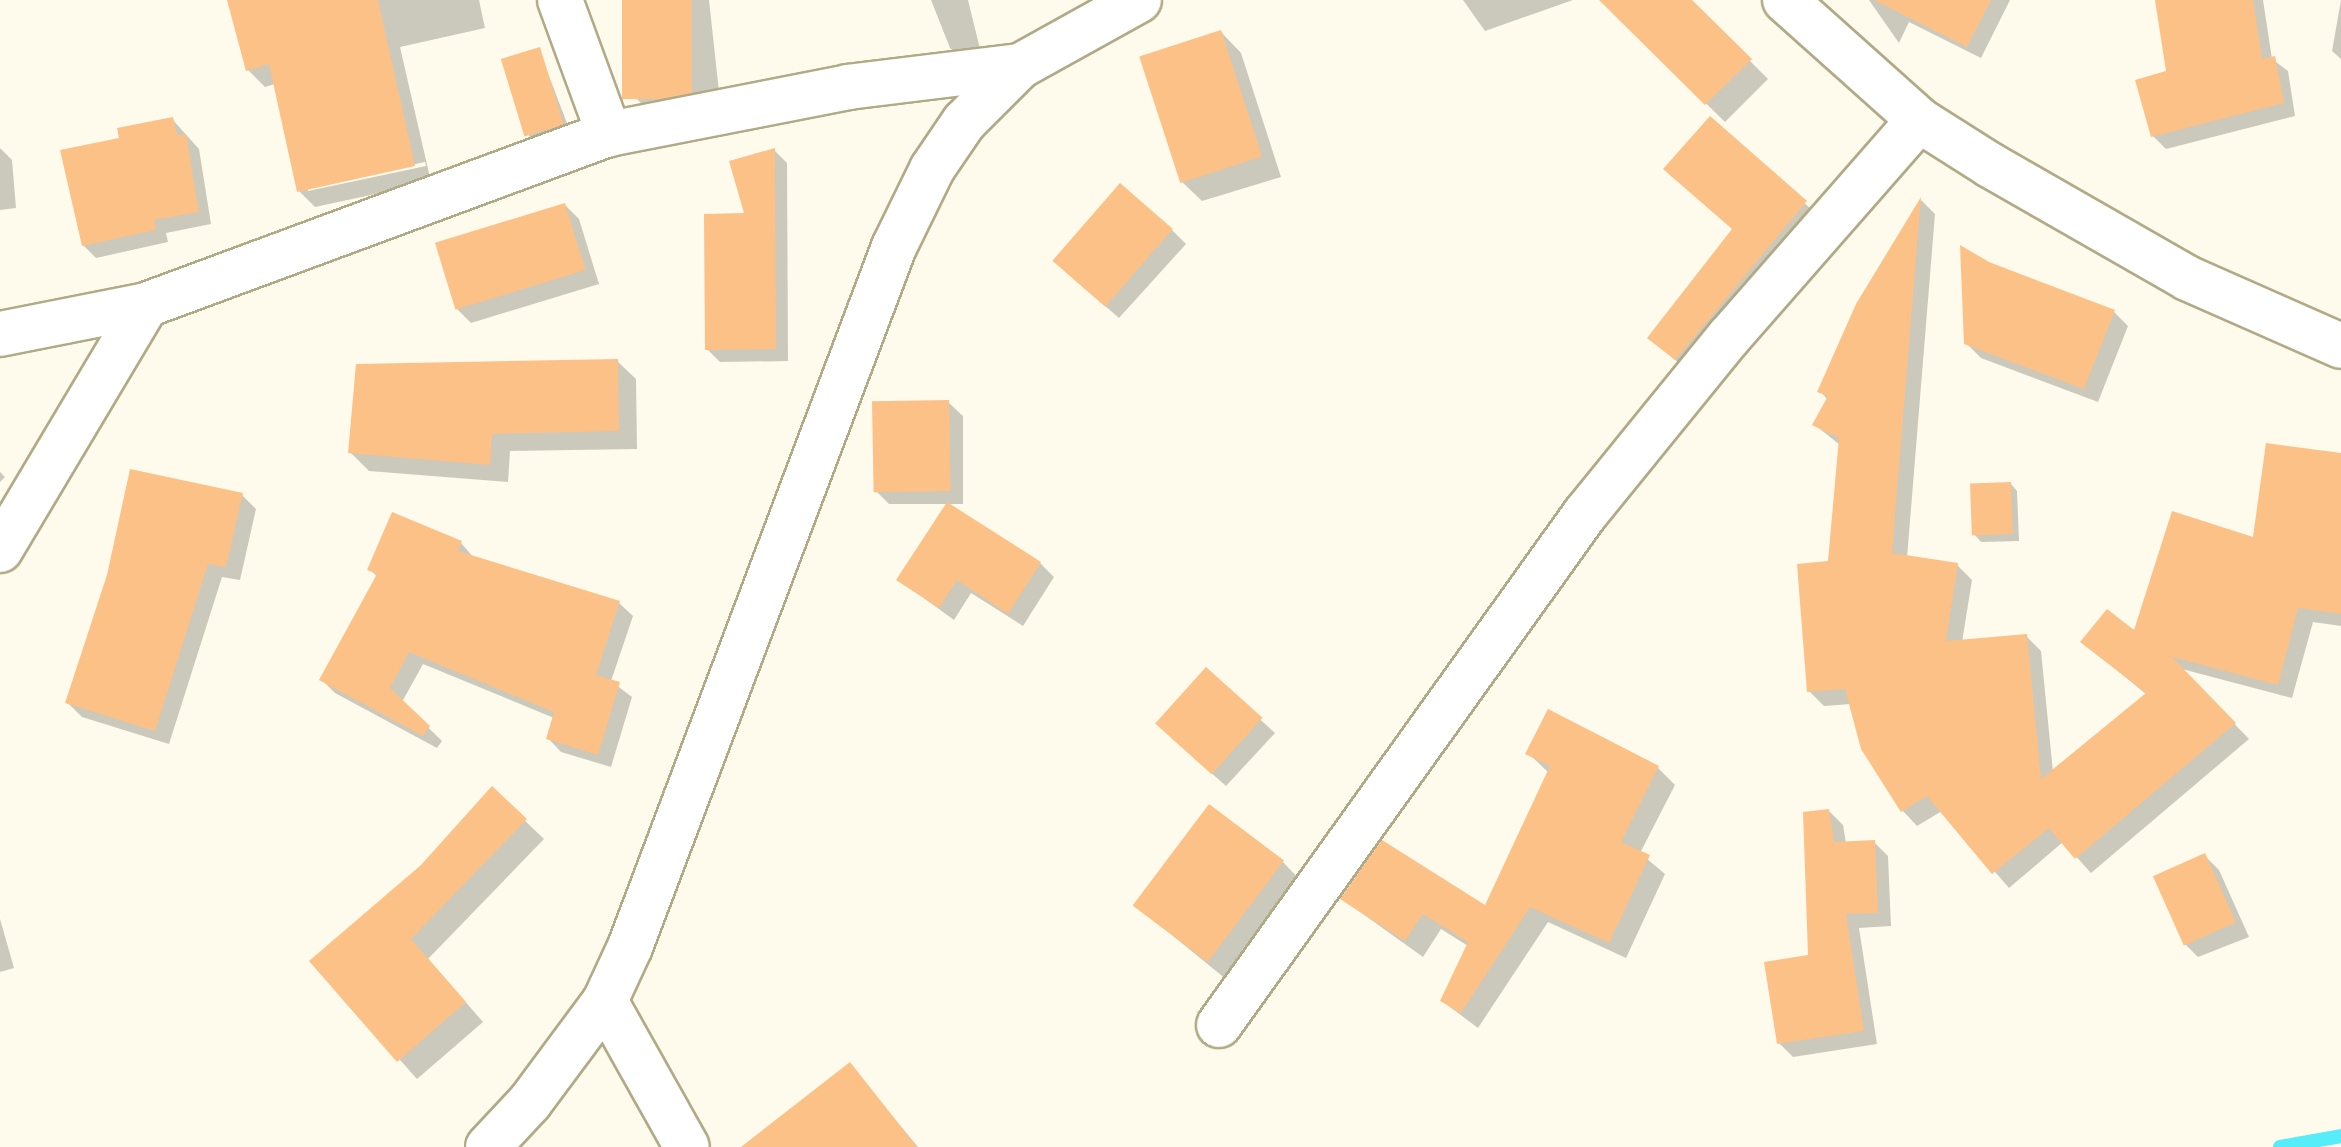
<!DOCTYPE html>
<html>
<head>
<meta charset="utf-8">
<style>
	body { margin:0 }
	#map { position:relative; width:2341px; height:1147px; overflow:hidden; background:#fefbec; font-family:"Sofia Sans Condensed",sans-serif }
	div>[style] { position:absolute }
	.shadow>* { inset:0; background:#0003; transform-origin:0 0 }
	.stream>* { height:14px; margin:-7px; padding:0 7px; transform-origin:7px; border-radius:7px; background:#57ecfa }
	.building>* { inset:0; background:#fcc187; transform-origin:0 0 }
	.roads { filter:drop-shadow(2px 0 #b1aa86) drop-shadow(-2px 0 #b1aa86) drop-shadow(0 2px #b1aa86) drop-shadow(0 -2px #b1aa86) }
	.minor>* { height:44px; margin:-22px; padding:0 22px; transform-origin:22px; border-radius:22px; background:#fff }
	span { translate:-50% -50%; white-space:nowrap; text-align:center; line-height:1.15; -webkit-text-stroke:7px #fff; paint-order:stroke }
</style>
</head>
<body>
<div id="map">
	<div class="shadow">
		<div style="clip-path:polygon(evenodd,239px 0,479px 0,485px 28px,400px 47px,431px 182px,315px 207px,299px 191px,275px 84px,265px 87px,248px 70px,239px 0,425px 162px,426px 166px,308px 191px,308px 187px,425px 162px)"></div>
		<div style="clip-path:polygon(624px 0,709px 0,721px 110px,655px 117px,635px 97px)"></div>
		<div style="clip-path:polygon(931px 0,968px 0,981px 53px,957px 55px,950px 48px)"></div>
		<div style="clip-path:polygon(1463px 0,1573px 0,1485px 31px)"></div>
		<div style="clip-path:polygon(1601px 0,1689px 0,1768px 79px,1725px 122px)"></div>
		<div style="clip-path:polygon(1869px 0,2010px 0,1981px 58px,1909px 22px,1899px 43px)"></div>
		<div style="clip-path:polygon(2157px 0,2263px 0,2272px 59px,2288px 71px,2295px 116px,2166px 149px,2153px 136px,2168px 73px)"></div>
		<div style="clip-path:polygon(2341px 0,2341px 59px,2332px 51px)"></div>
		<div style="clip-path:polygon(1221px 32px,1241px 53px,1281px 177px,1202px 201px,1181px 181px)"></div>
		<div style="clip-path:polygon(539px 50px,570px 131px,536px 143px,529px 136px)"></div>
		<div style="clip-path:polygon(172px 119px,199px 149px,211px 224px,166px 233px,168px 242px,96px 258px,83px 245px,121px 139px)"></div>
		<div style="clip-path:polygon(1710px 119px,1820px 217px,1690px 373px,1650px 338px,1734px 230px)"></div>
		<div style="clip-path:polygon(0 148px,12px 160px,16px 208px,0 210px)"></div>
		<div style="clip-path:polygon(774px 150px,787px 163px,788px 361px,720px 362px,707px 349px,747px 215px)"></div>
		<div style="clip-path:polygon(1921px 200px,1935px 214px,1907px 558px,1957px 565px,1972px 580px,1962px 642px,2026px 636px,2041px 651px,2053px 772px,2147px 695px,2083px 642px,2135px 633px,2255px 540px,2341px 455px,2341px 626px,2313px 622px,2292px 698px,2182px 669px,2249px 739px,2091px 873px,2063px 842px,2009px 888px,1942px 811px,1917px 826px,1903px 811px,1863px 749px,1851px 704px,1824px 706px,1809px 691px,1830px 563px,1840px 445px,1815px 425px,1828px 400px,1820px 391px,1858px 305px)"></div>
		<div style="clip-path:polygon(565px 205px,579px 219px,599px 284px,471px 323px,457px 309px)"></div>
		<div style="clip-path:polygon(1172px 230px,1186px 244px,1119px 318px,1067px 273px)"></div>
		<div style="clip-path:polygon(1988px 264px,2114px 312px,2128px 326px,2098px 402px,1981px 358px,1966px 343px)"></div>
		<div style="clip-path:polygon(617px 361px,636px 379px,637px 449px,510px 451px,508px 482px,369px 471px,350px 452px)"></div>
		<div style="clip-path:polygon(948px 402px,963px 416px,963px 504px,889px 504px,875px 490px)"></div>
		<div style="left:0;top:472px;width:7px;height:71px;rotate:45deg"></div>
		<div style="clip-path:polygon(2011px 484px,2017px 491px,2019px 541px,1981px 542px,1975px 535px)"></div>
		<div style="clip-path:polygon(242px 495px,256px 509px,240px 580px,222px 577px,169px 744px,82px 717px,67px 702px)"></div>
		<div style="clip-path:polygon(461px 543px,474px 558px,619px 603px,633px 616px,611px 681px,632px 697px,611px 767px,561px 752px,548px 738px,554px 718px,423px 664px,402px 702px,442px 741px,437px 748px,335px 693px,322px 680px,378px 578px,370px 569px)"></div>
		<div style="clip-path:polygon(1040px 563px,1054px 577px,1023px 626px,971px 593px,954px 620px,899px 580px)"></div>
		<div style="clip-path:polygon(1206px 670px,1275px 733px,1226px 786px,1171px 737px)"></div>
		<div style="clip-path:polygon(1528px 753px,1658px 768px,1675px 785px,1640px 853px,1665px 874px,1626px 958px,1548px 922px,1478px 1028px,1442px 1001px,1468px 946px,1441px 929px,1423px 957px,1342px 899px,1486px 908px,1549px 773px)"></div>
		<div style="clip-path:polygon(492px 789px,544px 839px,428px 959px,483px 1022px,417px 1079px,312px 961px,423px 866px)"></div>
		<div style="clip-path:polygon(1829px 811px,1843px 825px,1846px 843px,1874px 842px,1888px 856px,1891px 926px,1859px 928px,1877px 1044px,1793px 1057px,1779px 1043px,1810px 956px)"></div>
		<div style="clip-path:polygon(2205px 856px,2219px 870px,2249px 937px,2198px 957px,2184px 943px)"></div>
		<div style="clip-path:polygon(1283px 862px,1303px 883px,1227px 980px,1134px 904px)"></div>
		<div style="clip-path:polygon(0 919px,14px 968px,0 972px)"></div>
		<div style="clip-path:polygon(850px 1065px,918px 1147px,744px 1147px)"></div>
	</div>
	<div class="stream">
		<div style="left:2280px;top:1147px;width:62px;rotate:-10.2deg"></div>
	</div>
	<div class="building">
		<div style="clip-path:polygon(227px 0,378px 0,415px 166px,297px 192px,269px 64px,246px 71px)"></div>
		<div style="left:622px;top:0;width:70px;height:99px"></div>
		<div style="clip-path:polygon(1599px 0,1692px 0,1752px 59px,1705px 105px)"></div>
		<div style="clip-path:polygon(1874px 0,1991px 0,1967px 47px)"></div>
		<div style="clip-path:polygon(2155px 0,2253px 0,2262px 59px,2275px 56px,2284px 103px,2151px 137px,2135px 80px,2166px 71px)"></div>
		<div style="left:1221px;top:30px;width:133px;height:86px;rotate:72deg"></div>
		<div style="left:540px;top:47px;width:81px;height:41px;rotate:73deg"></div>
		<div style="clip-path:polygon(1710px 116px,1807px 201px,1675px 360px,1647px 338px,1732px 229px,1663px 169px)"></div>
		<div style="clip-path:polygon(173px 117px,177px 135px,186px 134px,199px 212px,154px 220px,156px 230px,82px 246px,60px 150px,119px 138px,117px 128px)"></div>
		<div style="clip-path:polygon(775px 148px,776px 349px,705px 350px,704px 214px,744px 213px,729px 161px)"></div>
		<div style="left:1120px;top:183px;width:70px;height:103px;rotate:41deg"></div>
		<div style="clip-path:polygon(1921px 197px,1892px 553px,1958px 563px,1946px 641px,2027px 634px,2041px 779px,2146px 693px,2080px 642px,2107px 609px,2134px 630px,2172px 511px,2253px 537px,2266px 443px,2341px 453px,2341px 614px,2298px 608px,2278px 685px,2172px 657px,2236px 723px,2075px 859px,2049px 828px,1992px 874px,1927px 796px,1901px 812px,1861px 749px,1845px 689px,1807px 692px,1797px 564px,1828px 561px,1839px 438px,1812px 425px,1828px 396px,1817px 392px,1856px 304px)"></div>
		<div style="left:565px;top:203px;width:70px;height:136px;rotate:73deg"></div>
		<div style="clip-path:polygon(1960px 245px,1989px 262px,2115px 310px,2084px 389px,1964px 344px)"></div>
		<div style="clip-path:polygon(618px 359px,619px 431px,492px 434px,490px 465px,348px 453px,356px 364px)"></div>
		<div style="left:949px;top:400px;width:91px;height:77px;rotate:89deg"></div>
		<div style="clip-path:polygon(130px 469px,243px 493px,226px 567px,208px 564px,155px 731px,65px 703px,107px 575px)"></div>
		<div style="left:2011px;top:482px;width:52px;height:41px;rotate:88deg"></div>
		<div style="clip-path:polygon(947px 502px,1041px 562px,1008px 614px,957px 580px,939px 608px,896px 580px)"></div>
		<div style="clip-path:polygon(392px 512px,462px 541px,458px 551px,620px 601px,596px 675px,620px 682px,598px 755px,546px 739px,554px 712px,409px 652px,390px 688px,430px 726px,423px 736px,319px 680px,377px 574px,367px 570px)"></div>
		<div style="left:1206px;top:667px;width:76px;height:76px;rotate:42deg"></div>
		<div style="clip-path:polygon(1548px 709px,1659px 766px,1621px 842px,1650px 855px,1609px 943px,1530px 907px,1461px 1013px,1440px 1001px,1468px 942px,1423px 914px,1405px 941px,1340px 899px,1382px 840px,1485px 905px,1550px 766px,1525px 754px)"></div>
		<div style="clip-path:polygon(492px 786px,527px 819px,411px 939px,466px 1002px,397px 1062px,309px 961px,421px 865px)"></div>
		<div style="left:1209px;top:804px;width:94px;height:127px;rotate:37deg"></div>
		<div style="clip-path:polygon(1829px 809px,1834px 842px,1875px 840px,1878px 913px,1846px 914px,1864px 1031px,1777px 1044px,1764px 962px,1808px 955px,1803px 812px)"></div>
		<div style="left:2205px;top:853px;width:76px;height:57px;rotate:66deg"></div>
		<div style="clip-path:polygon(850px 1062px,917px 1147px,741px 1147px)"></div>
	</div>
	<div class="roads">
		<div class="minor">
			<div style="left:560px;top:0;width:143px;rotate:69.9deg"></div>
			<div style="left:1785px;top:0;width:180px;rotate:41.8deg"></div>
			<div style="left:1919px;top:120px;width:84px;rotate:32.4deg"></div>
			<div style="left:1990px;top:165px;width:227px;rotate:29.8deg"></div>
			<div style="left:2187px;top:278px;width:168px;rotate:23.8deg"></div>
			<div style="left:0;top:334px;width:149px;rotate:-11.2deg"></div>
			<div style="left:146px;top:305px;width:494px;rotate:-20.3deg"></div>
			<div style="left:609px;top:134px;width:244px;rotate:-11.1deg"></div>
			<div style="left:848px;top:87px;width:173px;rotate:-7deg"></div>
			<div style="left:0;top:550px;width:285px;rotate:-59.2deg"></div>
			<div style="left:605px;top:1001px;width:167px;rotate:60.7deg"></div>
			<div style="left:1219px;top:1025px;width:629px;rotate:-54.39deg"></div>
			<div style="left:1585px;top:514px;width:228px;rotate:-50.9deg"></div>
			<div style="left:1729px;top:337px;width:288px;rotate:-48.8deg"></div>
			<div style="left:488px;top:1147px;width:62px;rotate:-47deg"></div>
			<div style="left:530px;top:1102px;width:126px;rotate:-53.4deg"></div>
			<div style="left:605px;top:1001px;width:60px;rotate:-65.2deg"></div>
			<div style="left:630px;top:947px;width:748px;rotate:-69.34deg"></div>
			<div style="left:894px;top:247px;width:87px;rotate:-64deg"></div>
			<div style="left:932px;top:169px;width:57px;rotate:-55.8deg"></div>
			<div style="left:964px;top:122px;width:79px;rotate:-45deg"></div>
			<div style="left:1020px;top:66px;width:136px;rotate:-29deg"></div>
		</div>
	</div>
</div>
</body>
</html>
